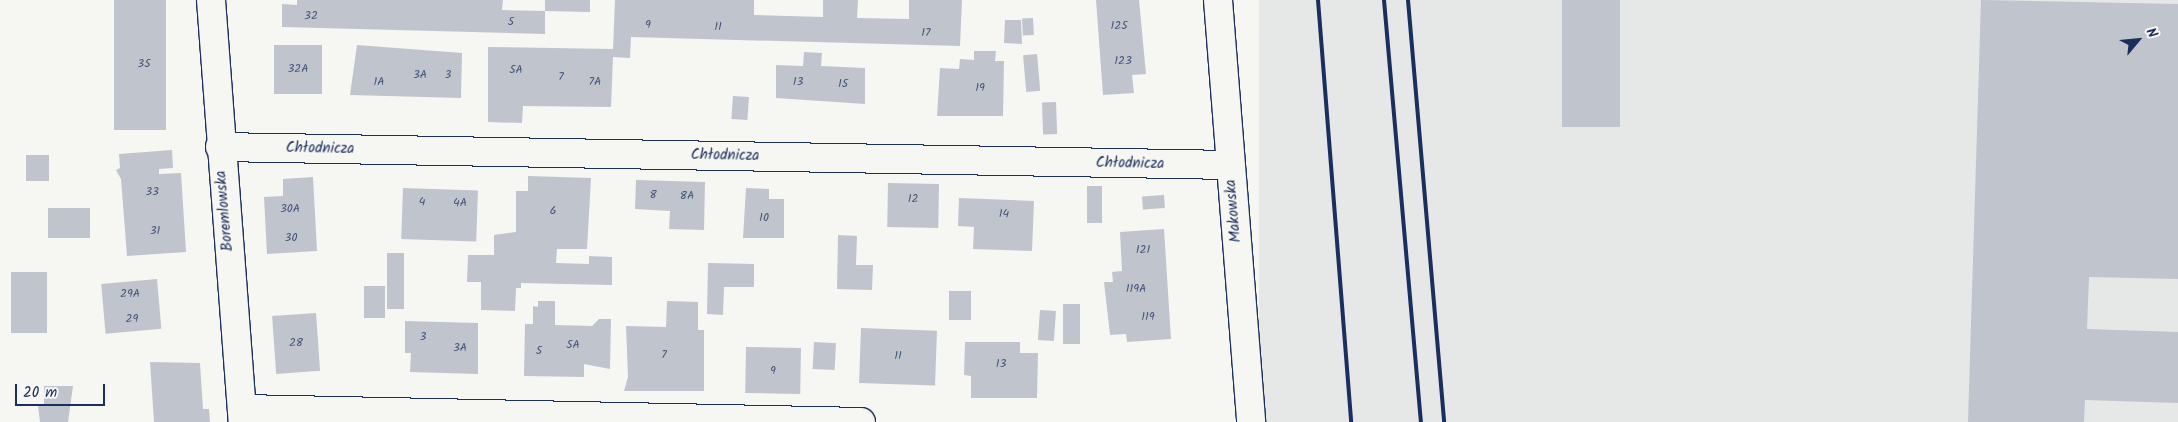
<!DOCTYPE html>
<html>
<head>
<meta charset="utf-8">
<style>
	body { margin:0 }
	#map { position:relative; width:2178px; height:422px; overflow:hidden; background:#f6f6f2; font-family:Kalam,sans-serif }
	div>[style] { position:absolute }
	.built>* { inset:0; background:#e6e7e7; transform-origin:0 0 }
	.building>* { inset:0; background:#c0c4cd; transform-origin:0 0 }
	.roads { filter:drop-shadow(1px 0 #1b2f5e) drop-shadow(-1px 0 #1b2f5e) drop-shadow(0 1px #1b2f5e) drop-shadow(0 -1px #1b2f5e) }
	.street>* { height:28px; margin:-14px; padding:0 14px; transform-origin:14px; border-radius:14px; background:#f6f6f2 }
	.rail>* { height:4px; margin:-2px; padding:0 2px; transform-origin:2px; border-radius:2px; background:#1b2f5e }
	span { translate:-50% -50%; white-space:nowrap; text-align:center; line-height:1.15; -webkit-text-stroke:5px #f6f6f2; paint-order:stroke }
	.number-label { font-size:12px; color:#44547a }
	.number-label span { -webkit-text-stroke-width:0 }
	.street-label { font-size:15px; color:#1b2f5e }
	.north { position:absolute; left:2113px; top:15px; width:50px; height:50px; -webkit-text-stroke:4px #f6f6f2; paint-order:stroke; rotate:62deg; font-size:14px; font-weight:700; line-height:20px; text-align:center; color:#1b2f5e }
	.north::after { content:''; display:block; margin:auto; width:18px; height:22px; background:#1b2f5e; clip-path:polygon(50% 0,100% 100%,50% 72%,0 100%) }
	.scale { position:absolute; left:15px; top:384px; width:90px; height:22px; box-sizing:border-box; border:2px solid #1b2f5e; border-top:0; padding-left:6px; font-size:15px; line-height:18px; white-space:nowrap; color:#1b2f5e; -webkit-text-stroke:4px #f6f6f2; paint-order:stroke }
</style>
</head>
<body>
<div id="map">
	<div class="built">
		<div style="left:1259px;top:0;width:919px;height:424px"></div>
	</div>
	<div class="building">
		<div style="left:114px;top:0;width:52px;height:130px"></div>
		<div style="clip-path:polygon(297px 0,503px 0,502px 10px,545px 11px,545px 0,590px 0,590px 12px,545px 11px,545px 34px,282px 27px,282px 4px,297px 5px)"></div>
		<div style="clip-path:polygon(615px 0,754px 0,754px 15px,823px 17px,823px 0,858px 0,857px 18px,909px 19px,909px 0,962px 0,960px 46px,631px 37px,630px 58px,613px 57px,611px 107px,523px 106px,522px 123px,488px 122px,488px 47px,613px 49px)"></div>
		<div style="clip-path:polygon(1096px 0,1139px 0,1146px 74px,1132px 75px,1134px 93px,1103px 95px)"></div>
		<div style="left:1562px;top:0;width:58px;height:127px"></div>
		<div style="clip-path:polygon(1981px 0,2178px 4px,2178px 279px,2089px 277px,2087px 329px,2178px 332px,2178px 403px,2085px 400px,2084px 422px,1968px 422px)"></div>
		<div style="left:1033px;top:18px;width:17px;height:11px;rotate:87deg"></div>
		<div style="clip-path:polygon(1005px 20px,1021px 20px,1022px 44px,1004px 43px)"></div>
		<div style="left:274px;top:45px;width:48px;height:49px"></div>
		<div style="clip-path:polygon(357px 45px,462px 53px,461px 98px,350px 95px)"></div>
		<div style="clip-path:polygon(974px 51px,996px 51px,995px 61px,1004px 61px,1003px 116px,937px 116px,940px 68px,959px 69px,960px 59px,974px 60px)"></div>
		<div style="clip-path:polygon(804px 52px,822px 53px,821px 66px,865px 68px,865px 104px,776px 98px,776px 65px,803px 66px)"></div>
		<div style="left:1037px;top:54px;width:37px;height:14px;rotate:85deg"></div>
		<div style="left:733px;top:96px;width:16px;height:23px;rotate:4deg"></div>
		<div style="left:1056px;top:102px;width:32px;height:14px;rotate:88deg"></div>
		<div style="clip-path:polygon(172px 150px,173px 168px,159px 169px,159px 174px,181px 173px,186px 252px,127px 256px,121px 179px,116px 170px,120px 168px,119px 154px)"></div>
		<div style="left:26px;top:155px;width:23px;height:26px"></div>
		<div style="clip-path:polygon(528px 176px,591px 178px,587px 249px,557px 249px,556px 263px,589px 264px,589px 256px,612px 257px,612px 285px,521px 283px,521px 288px,516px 288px,515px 311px,481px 310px,481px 282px,467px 282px,468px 255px,494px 255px,494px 235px,516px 232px,516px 191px,528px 191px)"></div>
		<div style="clip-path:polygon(313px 177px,317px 251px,267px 254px,264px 197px,283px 196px,283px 179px)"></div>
		<div style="clip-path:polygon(636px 180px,705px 182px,704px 230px,669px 229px,670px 211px,635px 209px)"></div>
		<div style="left:888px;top:183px;width:51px;height:44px;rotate:1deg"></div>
		<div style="left:1102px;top:186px;width:37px;height:15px;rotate:90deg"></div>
		<div style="left:403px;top:188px;width:75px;height:51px;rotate:2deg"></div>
		<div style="clip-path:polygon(746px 188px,769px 189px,769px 199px,784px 199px,784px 238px,743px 238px)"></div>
		<div style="left:1164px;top:195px;width:13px;height:22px;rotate:86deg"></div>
		<div style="clip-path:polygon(959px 198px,1034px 201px,1032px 251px,973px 249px,974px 227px,958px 226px)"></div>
		<div style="left:48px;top:208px;width:42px;height:30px"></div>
		<div style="clip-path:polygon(1164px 229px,1171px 339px,1127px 342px,1126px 334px,1110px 335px,1104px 282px,1113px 282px,1112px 272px,1122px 271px,1120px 232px)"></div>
		<div style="clip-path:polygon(838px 235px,857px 236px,856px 265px,873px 265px,872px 290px,837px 289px)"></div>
		<div style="left:387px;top:253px;width:17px;height:56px"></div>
		<div style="clip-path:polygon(708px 263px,754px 264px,754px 287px,724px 287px,723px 315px,707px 314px)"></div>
		<div style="left:11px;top:272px;width:36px;height:61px"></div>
		<div style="left:157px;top:279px;width:50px;height:56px;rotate:85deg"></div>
		<div style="left:364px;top:286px;width:21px;height:32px"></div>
		<div style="left:949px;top:291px;width:22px;height:29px"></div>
		<div style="clip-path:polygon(538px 301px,555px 301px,555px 325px,592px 326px,599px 319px,611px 319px,610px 369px,584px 364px,584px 377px,524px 376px,525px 324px,533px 324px,533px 306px,538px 307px)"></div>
		<div style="clip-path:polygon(667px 301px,698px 302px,698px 330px,704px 330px,704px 391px,624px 391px,628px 377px,626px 326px,666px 327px)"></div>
		<div style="left:1063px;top:304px;width:17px;height:40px"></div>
		<div style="left:1040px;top:310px;width:16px;height:30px;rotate:4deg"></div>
		<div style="left:316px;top:313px;width:58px;height:44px;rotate:86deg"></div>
		<div style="clip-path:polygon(405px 321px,478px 323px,478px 374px,410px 372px,411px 353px,405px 353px)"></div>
		<div style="left:861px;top:328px;width:76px;height:55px;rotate:2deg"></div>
		<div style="left:814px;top:342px;width:22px;height:27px;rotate:3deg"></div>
		<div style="clip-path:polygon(965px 342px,1020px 342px,1020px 353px,1038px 353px,1037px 398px,971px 398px,971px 376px,964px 375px)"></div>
		<div style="left:746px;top:347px;width:55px;height:46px;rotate:1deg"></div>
		<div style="clip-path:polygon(150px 362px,200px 363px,203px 409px,209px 409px,210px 422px,154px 422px)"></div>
		<div style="clip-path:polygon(44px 386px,73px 386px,68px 422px,40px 422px,38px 406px,44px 406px)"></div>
	</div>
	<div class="roads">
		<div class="street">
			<div style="left:211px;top:0;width:423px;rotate:85.7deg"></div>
			<div style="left:1218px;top:0;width:423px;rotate:85.5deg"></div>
			<div style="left:220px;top:147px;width:1010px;rotate:1.02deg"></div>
			<div style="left:242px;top:409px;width:619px;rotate:1.2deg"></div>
		</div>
	</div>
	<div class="rail">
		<div style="left:1318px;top:0;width:423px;rotate:85.5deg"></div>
		<div style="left:1384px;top:0;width:424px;rotate:85deg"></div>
		<div style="left:1408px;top:0;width:424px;rotate:85.1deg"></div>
	</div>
	<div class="number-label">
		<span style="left:311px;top:16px">32</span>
		<span style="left:511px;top:22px">5</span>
		<span style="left:648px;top:25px">9</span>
		<span style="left:1119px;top:26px">125</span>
		<span style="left:718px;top:27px">11</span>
		<span style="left:926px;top:33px">17</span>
		<span style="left:1123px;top:61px">123</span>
		<span style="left:144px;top:64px">35</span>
		<span style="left:298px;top:69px">32A</span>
		<span style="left:516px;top:70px">5A</span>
		<span style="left:420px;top:75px">3A</span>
		<span style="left:448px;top:75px">3</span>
		<span style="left:561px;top:77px">7</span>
		<span style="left:379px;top:82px">1A</span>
		<span style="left:595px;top:82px">7A</span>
		<span style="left:798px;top:82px">13</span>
		<span style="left:843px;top:84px">15</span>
		<span style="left:980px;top:88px">19</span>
		<span style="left:152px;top:192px">33</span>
		<span style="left:653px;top:195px">8</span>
		<span style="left:687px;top:196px">8A</span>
		<span style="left:913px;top:199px">12</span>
		<span style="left:422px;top:202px">4</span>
		<span style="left:460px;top:203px">4A</span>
		<span style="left:290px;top:209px">30A</span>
		<span style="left:553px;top:211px">6</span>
		<span style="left:1004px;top:214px">14</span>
		<span style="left:764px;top:218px">10</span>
		<span style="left:155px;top:231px">31</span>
		<span style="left:291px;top:238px">30</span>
		<span style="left:1143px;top:250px">121</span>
		<span style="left:1136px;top:289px">119A</span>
		<span style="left:130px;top:294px">29A</span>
		<span style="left:1148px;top:317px">119</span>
		<span style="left:132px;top:319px">29</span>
		<span style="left:423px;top:337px">3</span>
		<span style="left:296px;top:343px">28</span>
		<span style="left:573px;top:345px">5A</span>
		<span style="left:460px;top:348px">3A</span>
		<span style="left:539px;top:351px">5</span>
		<span style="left:664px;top:355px">7</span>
		<span style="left:898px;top:356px">11</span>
		<span style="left:1001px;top:364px">13</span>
		<span style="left:773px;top:371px">9</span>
	</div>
	<div class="street-label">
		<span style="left:320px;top:149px;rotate:1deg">Chłodnicza</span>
		<span style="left:725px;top:156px;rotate:1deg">Chłodnicza</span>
		<span style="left:1130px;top:164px;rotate:1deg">Chłodnicza</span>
		<span style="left:225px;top:211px;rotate:-95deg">Boremlowska</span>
		<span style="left:1234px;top:211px;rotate:-95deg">Makowska</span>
	</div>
	<div class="north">N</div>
	<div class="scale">20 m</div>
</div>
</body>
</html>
